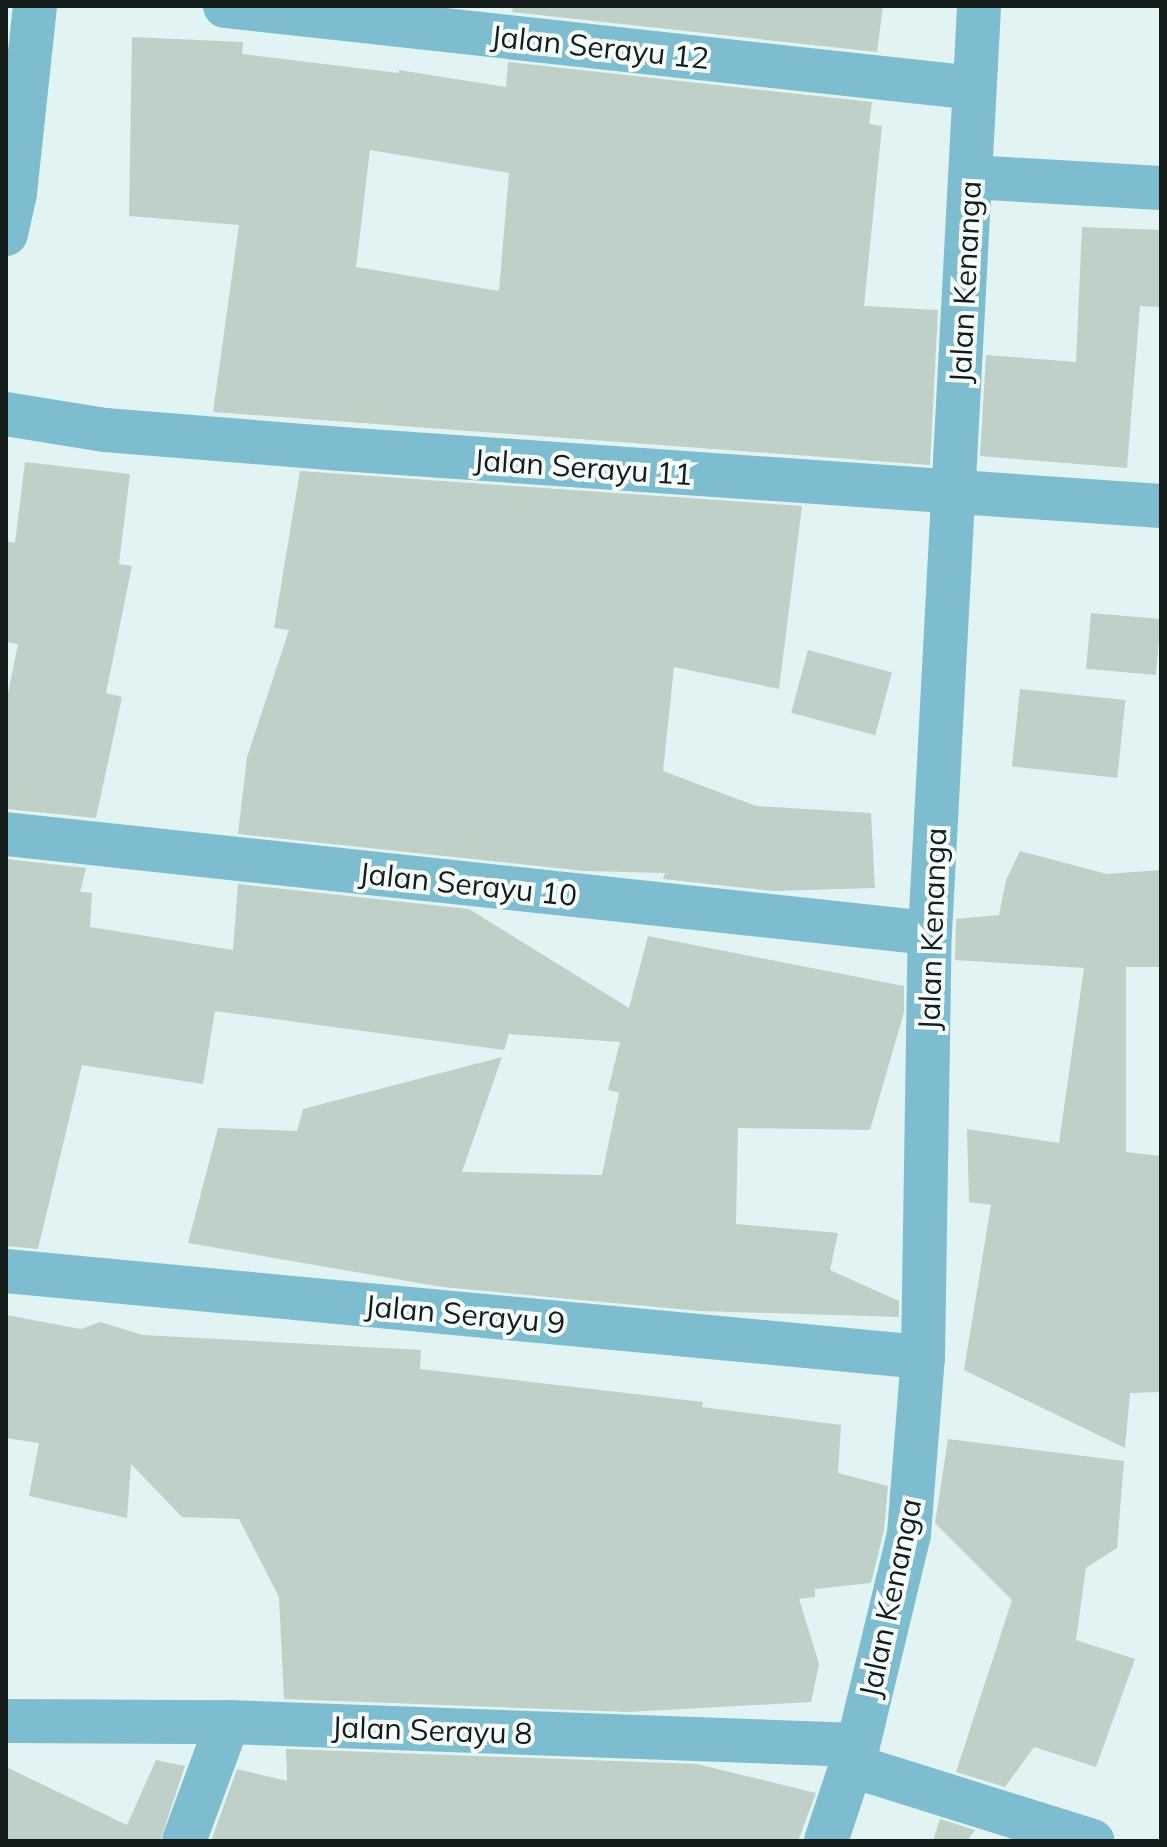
<!DOCTYPE html>
<html>
<head>
<meta charset="utf-8">
<style>
	body { margin:0 }
	#map { position:relative; width:1167px; height:1847px; overflow:hidden; background:#e1f4f3; font-family:Mulish,sans-serif }
	div>[style] { position:absolute }
	.building>* { inset:0; background:#bfd0c9; transform-origin:0 0 }
	.street>* { height:44px; margin:-22px; padding:0 22px; transform-origin:22px; border-radius:22px; background:#7ebdcf }
	span { translate:-50% -50%; white-space:nowrap; text-align:center; line-height:1.15; -webkit-text-stroke:8px #f7fffe; paint-order:stroke }
	.street-label { font-size:30px; color:#151c1c }
	.frame { position:absolute; inset:0; border:8px solid #151c1c; pointer-events:none }
</style>
</head>
<body>
<div id="map">
	<div class="building">
		<div style="clip-path:polygon(513px 6px,883px 6px,877px 52px,512px 12px)"></div>
		<div style="clip-path:polygon(evenodd,132px 37px,243px 42px,242px 54px,399px 73px,399px 70px,506px 87px,508px 62px,872px 102px,869px 124px,882px 126px,864px 306px,938px 310px,930px 465px,213px 412px,239px 225px,129px 216px,132px 37px,370px 150px,509px 173px,499px 291px,356px 267px,370px 150px)"></div>
		<div style="clip-path:polygon(1082px 227px,1161px 230px,1161px 307px,1140px 306px,1127px 468px,980px 456px,986px 355px,1076px 362px)"></div>
		<div style="clip-path:polygon(25px 462px,130px 474px,119px 564px,132px 566px,106px 693px,122px 697px,96px 818px,6px 809px,6px 703px,18px 644px,6px 642px,6px 541px,15px 543px)"></div>
		<div style="clip-path:polygon(300px 471px,802px 506px,779px 689px,674px 667px,663px 771px,756px 806px,871px 813px,875px 888px,773px 891px,663px 879px,665px 873px,585px 871px,238px 834px,247px 757px,289px 630px,274px 628px)"></div>
		<div style="left:1091px;top:613px;width:70px;height:56px;rotate:5deg"></div>
		<div style="left:808px;top:650px;width:87px;height:65px;rotate:15deg"></div>
		<div style="left:1020px;top:689px;width:106px;height:78px;rotate:6deg"></div>
		<div style="clip-path:polygon(1020px 851px,1107px 874px,1161px 870px,1161px 967px,1126px 967px,1126px 1152px,1161px 1156px,1161px 1392px,1130px 1393px,1125px 1448px,964px 1370px,991px 1205px,969px 1202px,967px 1129px,1059px 1143px,1084px 968px,955px 960px,956px 919px,999px 915px,1006px 880px)"></div>
		<div style="clip-path:polygon(6px 859px,86px 868px,80px 892px,92px 893px,90px 927px,233px 950px,238px 884px,469px 909px,629px 1008px,648px 936px,904px 986px,904px 1012px,870px 1130px,738px 1128px,736px 1224px,838px 1233px,830px 1270px,899px 1301px,899px 1317px,700px 1311px,442px 1287px,188px 1243px,218px 1128px,297px 1131px,303px 1109px,502px 1057px,462px 1172px,602px 1175px,619px 1093px,608px 1090px,620px 1042px,509px 1034px,504px 1050px,215px 1011px,203px 1084px,82px 1065px,38px 1249px,6px 1246px)"></div>
		<div style="clip-path:polygon(6px 1315px,81px 1329px,100px 1322px,143px 1335px,421px 1350px,420px 1369px,703px 1402px,702px 1407px,841px 1425px,838px 1473px,888px 1486px,884px 1530px,871px 1583px,815px 1589px,815px 1597px,799px 1599px,819px 1664px,811px 1702px,628px 1712px,284px 1699px,279px 1597px,239px 1519px,182px 1517px,131px 1464px,127px 1518px,29px 1496px,39px 1443px,6px 1438px)"></div>
		<div style="clip-path:polygon(948px 1439px,1124px 1461px,1117px 1548px,1086px 1568px,1076px 1640px,1135px 1659px,1096px 1767px,1034px 1747px,1005px 1787px,956px 1772px,1012px 1600px,935px 1523px)"></div>
		<div style="clip-path:polygon(286px 1749px,697px 1764px,816px 1793px,798px 1841px,211px 1841px,237px 1769px,287px 1781px)"></div>
		<div style="clip-path:polygon(156px 1760px,185px 1766px,160px 1841px,6px 1841px,6px 1767px,127px 1825px)"></div>
		<div style="clip-path:polygon(940px 1819px,975px 1830px,967px 1841px,933px 1841px)"></div>
	</div>
	<div class="street">
		<div style="left:225px;top:6px;width:753px;rotate:6.25deg"></div>
		<div style="left:971px;top:177px;width:190px;rotate:3.3deg"></div>
		<div style="left:6px;top:234px;width:42px;rotate:-77.6deg"></div>
		<div style="left:15px;top:193px;width:188px;rotate:-83.9deg"></div>
		<div style="left:6px;top:414px;width:100px;rotate:9.2deg"></div>
		<div style="left:105px;top:430px;width:237px;rotate:4.6deg"></div>
		<div style="left:341px;top:449px;width:822px;rotate:3.98deg"></div>
		<div style="left:6px;top:834px;width:929px;rotate:6.12deg"></div>
		<div style="left:6px;top:1271px;width:921px;rotate:5.36deg"></div>
		<div style="left:6px;top:1721px;width:222px;rotate:0.3deg"></div>
		<div style="left:228px;top:1722px;width:630px;rotate:2.09deg"></div>
		<div style="left:853px;top:1766px;width:251px;rotate:17.4deg"></div>
		<div style="left:184px;top:1841px;width:127px;rotate:-69.7deg"></div>
		<div style="left:826px;top:1841px;width:101px;rotate:-71.6deg"></div>
		<div style="left:858px;top:1745px;width:217px;rotate:-76.4deg"></div>
		<div style="left:909px;top:1534px;width:178px;rotate:-85.5deg"></div>
		<div style="left:923px;top:1357px;width:424px;rotate:-89.1deg"></div>
		<div style="left:930px;top:933px;width:928px;rotate:-86.97deg"></div>
	</div>
	<div class="street-label">
		<span style="left:600px;top:47px;rotate:6deg">Jalan Serayu 12</span>
		<span style="left:965px;top:282px;rotate:-87deg">Jalan Kenanga</span>
		<span style="left:583px;top:467px;rotate:4deg">Jalan Serayu 11</span>
		<span style="left:468px;top:884px;rotate:6deg">Jalan Serayu 10</span>
		<span style="left:932px;top:929px;rotate:-88deg">Jalan Kenanga</span>
		<span style="left:465px;top:1314px;rotate:5deg">Jalan Serayu 9</span>
		<span style="left:890px;top:1598px;rotate:-78deg">Jalan Kenanga</span>
		<span style="left:432px;top:1730px;rotate:2deg">Jalan Serayu 8</span>
	</div>
	<div class="frame"></div>
</div>
</body>
</html>
